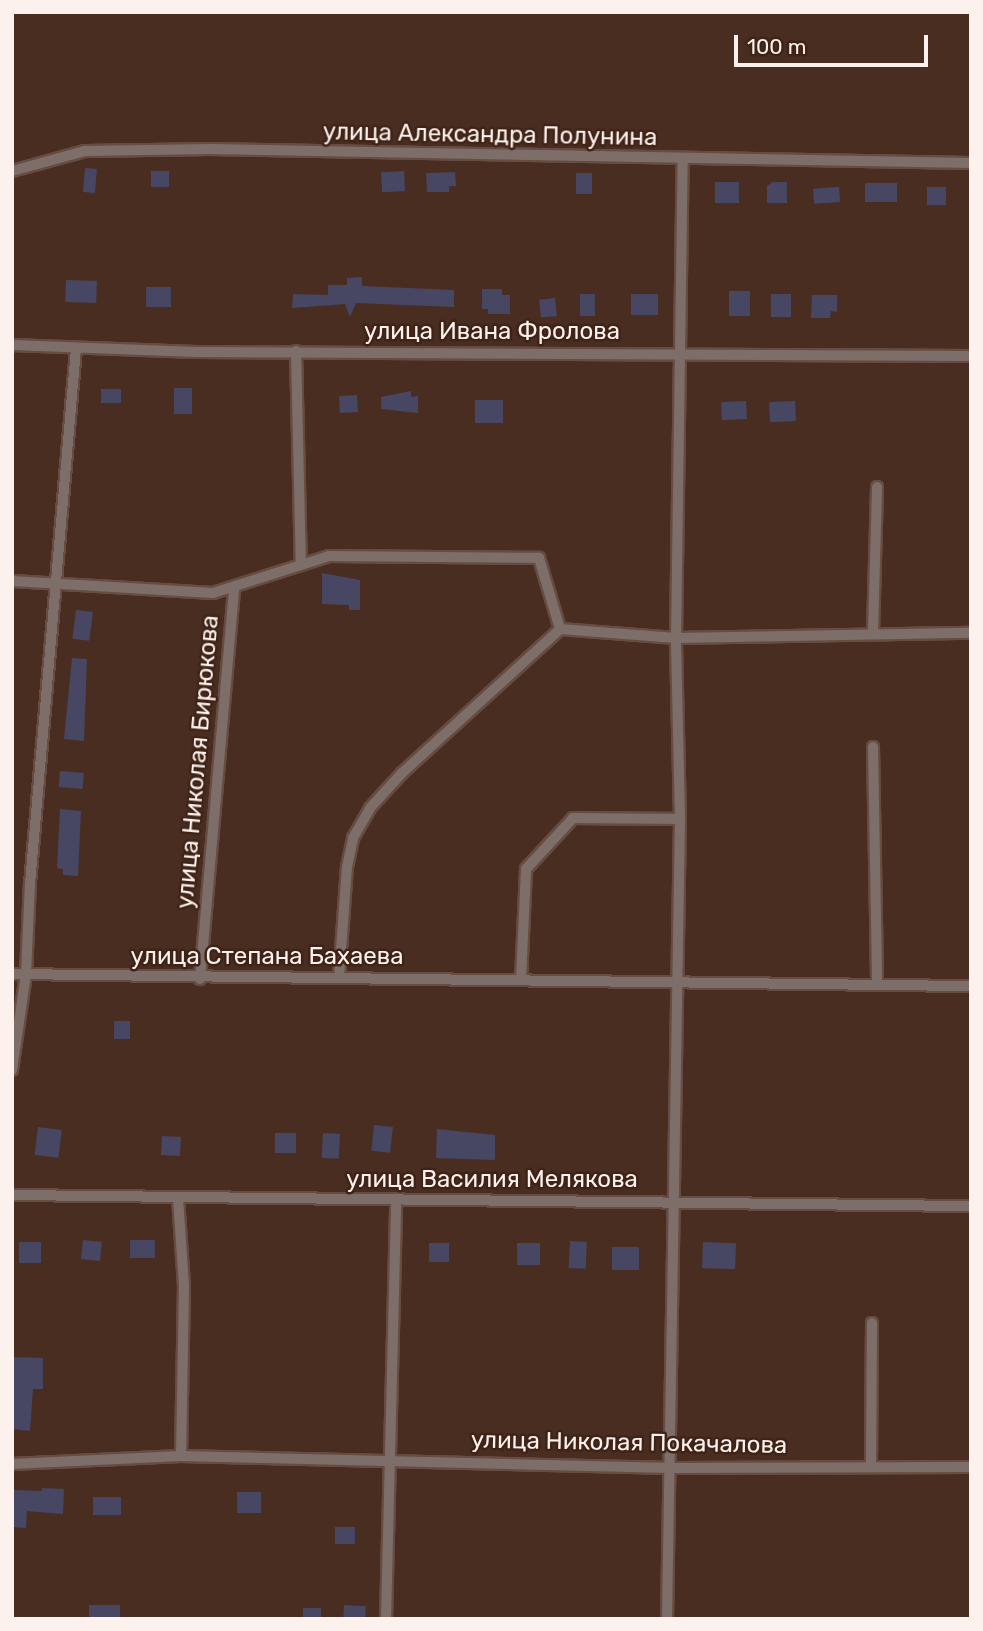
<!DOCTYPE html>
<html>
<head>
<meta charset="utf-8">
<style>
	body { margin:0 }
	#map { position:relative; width:983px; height:1631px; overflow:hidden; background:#4a2d21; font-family:Rubik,sans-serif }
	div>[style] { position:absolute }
	.building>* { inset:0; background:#474763; transform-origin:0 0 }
	.roads { filter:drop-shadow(2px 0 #664c41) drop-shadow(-2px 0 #664c41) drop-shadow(0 2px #664c41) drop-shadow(0 -2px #664c41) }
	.street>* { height:10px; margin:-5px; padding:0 5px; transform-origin:5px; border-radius:5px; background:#7e6e6a }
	span { translate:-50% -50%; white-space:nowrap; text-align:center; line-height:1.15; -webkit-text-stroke:5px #3f2317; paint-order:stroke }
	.street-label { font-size:24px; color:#fcf1ec }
	.frame { position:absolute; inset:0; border:14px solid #fcf1ec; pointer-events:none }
	.scale { position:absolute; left:734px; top:35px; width:194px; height:32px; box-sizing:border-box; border:4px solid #fcf1ec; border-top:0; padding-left:9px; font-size:21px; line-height:24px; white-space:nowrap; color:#fcf1ec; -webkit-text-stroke:5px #3f2317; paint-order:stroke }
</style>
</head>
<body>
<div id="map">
	<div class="building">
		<div style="left:85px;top:168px;width:12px;height:24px;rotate:5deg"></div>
		<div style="left:151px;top:171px;width:18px;height:16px"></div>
		<div style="left:404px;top:171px;width:20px;height:23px;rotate:87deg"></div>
		<div style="clip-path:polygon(455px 172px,456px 186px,449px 186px,449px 192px,427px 192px,426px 173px)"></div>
		<div style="left:576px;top:173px;width:16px;height:21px"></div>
		<div style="left:715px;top:182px;width:24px;height:21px"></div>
		<div style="clip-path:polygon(773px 182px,787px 182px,787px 203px,767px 203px,767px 186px)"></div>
		<div style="left:865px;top:183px;width:32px;height:19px"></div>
		<div style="left:839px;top:187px;width:15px;height:26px;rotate:86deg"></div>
		<div style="left:927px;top:187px;width:19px;height:18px"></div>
		<div style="clip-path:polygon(362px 277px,362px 286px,454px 290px,454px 307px,356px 303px,350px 317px,345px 304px,292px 308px,293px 294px,328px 295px,328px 285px,347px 285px,347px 278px)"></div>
		<div style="left:66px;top:280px;width:31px;height:22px;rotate:2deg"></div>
		<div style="left:146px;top:287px;width:25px;height:20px"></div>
		<div style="clip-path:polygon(482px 289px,502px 289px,502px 295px,510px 295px,510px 314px,488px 314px,488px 309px,482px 309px)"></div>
		<div style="left:729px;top:291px;width:21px;height:25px"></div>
		<div style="left:580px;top:294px;width:15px;height:22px"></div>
		<div style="left:631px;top:294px;width:27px;height:21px"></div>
		<div style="left:771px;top:294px;width:20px;height:23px"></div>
		<div style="clip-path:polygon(812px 295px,837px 295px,837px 312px,831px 311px,830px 318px,811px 318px)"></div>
		<div style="left:555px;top:298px;width:18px;height:16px;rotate:84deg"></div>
		<div style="left:192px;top:388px;width:26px;height:18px;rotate:90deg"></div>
		<div style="left:101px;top:389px;width:20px;height:14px"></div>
		<div style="clip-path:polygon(411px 391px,411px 397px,418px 396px,418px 413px,381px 409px,381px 397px)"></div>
		<div style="left:357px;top:395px;width:17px;height:18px;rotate:87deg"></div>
		<div style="left:475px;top:400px;width:28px;height:23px"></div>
		<div style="left:746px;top:401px;width:18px;height:25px;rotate:87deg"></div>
		<div style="left:795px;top:401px;width:20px;height:26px;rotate:87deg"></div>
		<div style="clip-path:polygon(322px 573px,360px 580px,360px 610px,349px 610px,349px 605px,322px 604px)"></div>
		<div style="left:76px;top:610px;width:17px;height:29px;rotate:7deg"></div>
		<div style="clip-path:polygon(72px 658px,87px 659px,84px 741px,64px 739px)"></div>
		<div style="left:60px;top:771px;width:24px;height:16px;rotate:5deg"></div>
		<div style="clip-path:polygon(60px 809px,81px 811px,78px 876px,63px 875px,63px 869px,57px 868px)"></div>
		<div style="left:114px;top:1021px;width:16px;height:18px"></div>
		<div style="left:374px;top:1125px;width:19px;height:26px;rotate:6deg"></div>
		<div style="left:38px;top:1127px;width:24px;height:28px;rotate:7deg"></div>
		<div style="clip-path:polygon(437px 1129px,495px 1135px,495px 1160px,436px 1158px)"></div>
		<div style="left:275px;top:1133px;width:21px;height:20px"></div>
		<div style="left:323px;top:1133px;width:17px;height:25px;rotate:3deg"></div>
		<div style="left:162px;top:1136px;width:19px;height:19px;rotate:3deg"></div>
		<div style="left:83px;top:1240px;width:19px;height:19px;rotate:6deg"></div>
		<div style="left:130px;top:1240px;width:25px;height:18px"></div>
		<div style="left:570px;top:1241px;width:17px;height:27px;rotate:3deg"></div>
		<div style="left:19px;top:1242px;width:22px;height:21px"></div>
		<div style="left:703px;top:1242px;width:33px;height:26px;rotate:2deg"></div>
		<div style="left:429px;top:1243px;width:20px;height:19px"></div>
		<div style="left:517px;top:1243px;width:23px;height:22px"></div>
		<div style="left:639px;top:1247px;width:23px;height:27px;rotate:90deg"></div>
		<div style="clip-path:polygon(12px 1357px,43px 1358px,43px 1389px,33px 1389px,30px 1431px,12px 1429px)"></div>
		<div style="clip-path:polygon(42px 1488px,64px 1489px,63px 1514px,27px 1511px,26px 1528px,12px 1527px,12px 1490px,42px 1491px)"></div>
		<div style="left:237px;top:1492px;width:24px;height:21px"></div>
		<div style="left:93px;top:1497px;width:28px;height:18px"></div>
		<div style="left:335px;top:1527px;width:20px;height:17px"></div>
		<div style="left:89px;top:1605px;width:31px;height:14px"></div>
		<div style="left:344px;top:1605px;width:22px;height:14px;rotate:3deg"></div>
		<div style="left:303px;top:1608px;width:18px;height:11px"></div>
	</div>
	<div class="roads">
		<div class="street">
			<div style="left:12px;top:171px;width:76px;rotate:-15.3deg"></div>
			<div style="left:85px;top:151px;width:126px;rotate:-0.9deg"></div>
			<div style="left:211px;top:149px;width:760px;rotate:1.06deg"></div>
			<div style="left:12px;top:345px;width:184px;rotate:2.2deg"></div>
			<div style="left:196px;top:352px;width:775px;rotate:0.3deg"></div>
			<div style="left:296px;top:351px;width:213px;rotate:88.7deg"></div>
			<div style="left:12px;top:581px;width:201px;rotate:3.4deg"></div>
			<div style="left:213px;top:593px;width:122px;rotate:-17.7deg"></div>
			<div style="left:329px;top:556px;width:210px;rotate:0.5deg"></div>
			<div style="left:539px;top:558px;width:74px;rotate:73.5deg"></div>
			<div style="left:873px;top:632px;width:145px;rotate:-88.4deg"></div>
			<div style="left:873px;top:747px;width:238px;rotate:89deg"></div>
			<div style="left:12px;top:974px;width:959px;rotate:0.72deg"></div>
			<div style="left:339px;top:978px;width:111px;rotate:-85.9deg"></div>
			<div style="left:347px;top:867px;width:30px;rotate:-78deg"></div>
			<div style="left:353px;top:838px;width:34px;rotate:-60deg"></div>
			<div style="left:370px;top:808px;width:47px;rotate:-47.6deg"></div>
			<div style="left:402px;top:773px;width:214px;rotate:-42.3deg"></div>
			<div style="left:560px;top:629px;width:116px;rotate:4.4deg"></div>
			<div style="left:676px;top:638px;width:295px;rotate:-1deg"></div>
			<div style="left:200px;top:979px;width:390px;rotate:-85deg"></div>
			<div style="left:521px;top:980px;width:111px;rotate:-87.4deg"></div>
			<div style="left:526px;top:869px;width:69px;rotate:-47.3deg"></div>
			<div style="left:573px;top:818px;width:107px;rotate:0.5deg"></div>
			<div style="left:12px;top:1070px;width:97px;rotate:-81.7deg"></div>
			<div style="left:26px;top:974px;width:90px;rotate:-87.5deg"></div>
			<div style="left:30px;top:884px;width:537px;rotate:-85.09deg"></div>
			<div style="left:12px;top:1195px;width:959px;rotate:0.66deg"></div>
			<div style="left:178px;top:1198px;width:87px;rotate:86.1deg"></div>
			<div style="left:184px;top:1285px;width:171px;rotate:91deg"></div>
			<div style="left:12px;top:1464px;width:169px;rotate:-2.7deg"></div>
			<div style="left:181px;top:1456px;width:490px;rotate:1.4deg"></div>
			<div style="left:671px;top:1468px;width:300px;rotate:-0.2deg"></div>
			<div style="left:871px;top:1465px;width:142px;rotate:-89.6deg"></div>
			<div style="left:386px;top:1619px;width:418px;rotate:-88.6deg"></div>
			<div style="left:667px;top:1619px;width:800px;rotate:-89.07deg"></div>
			<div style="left:680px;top:819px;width:181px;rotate:-91.3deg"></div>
			<div style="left:676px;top:638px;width:479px;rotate:-89.2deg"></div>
		</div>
	</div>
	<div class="street-label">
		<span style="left:490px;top:135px;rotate:1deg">улица Александра Полунина</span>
		<span style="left:492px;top:332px">улица Ивана Фролова</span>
		<span style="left:198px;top:762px;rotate:-85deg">улица Николая Бирюкова</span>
		<span style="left:267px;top:957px">улица Степана Бахаева</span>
		<span style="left:492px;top:1180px">улица Василия Мелякова</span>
		<span style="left:629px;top:1443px;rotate:1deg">улица Николая Покачалова</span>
	</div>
	<div class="frame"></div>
	<div class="scale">100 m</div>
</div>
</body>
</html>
